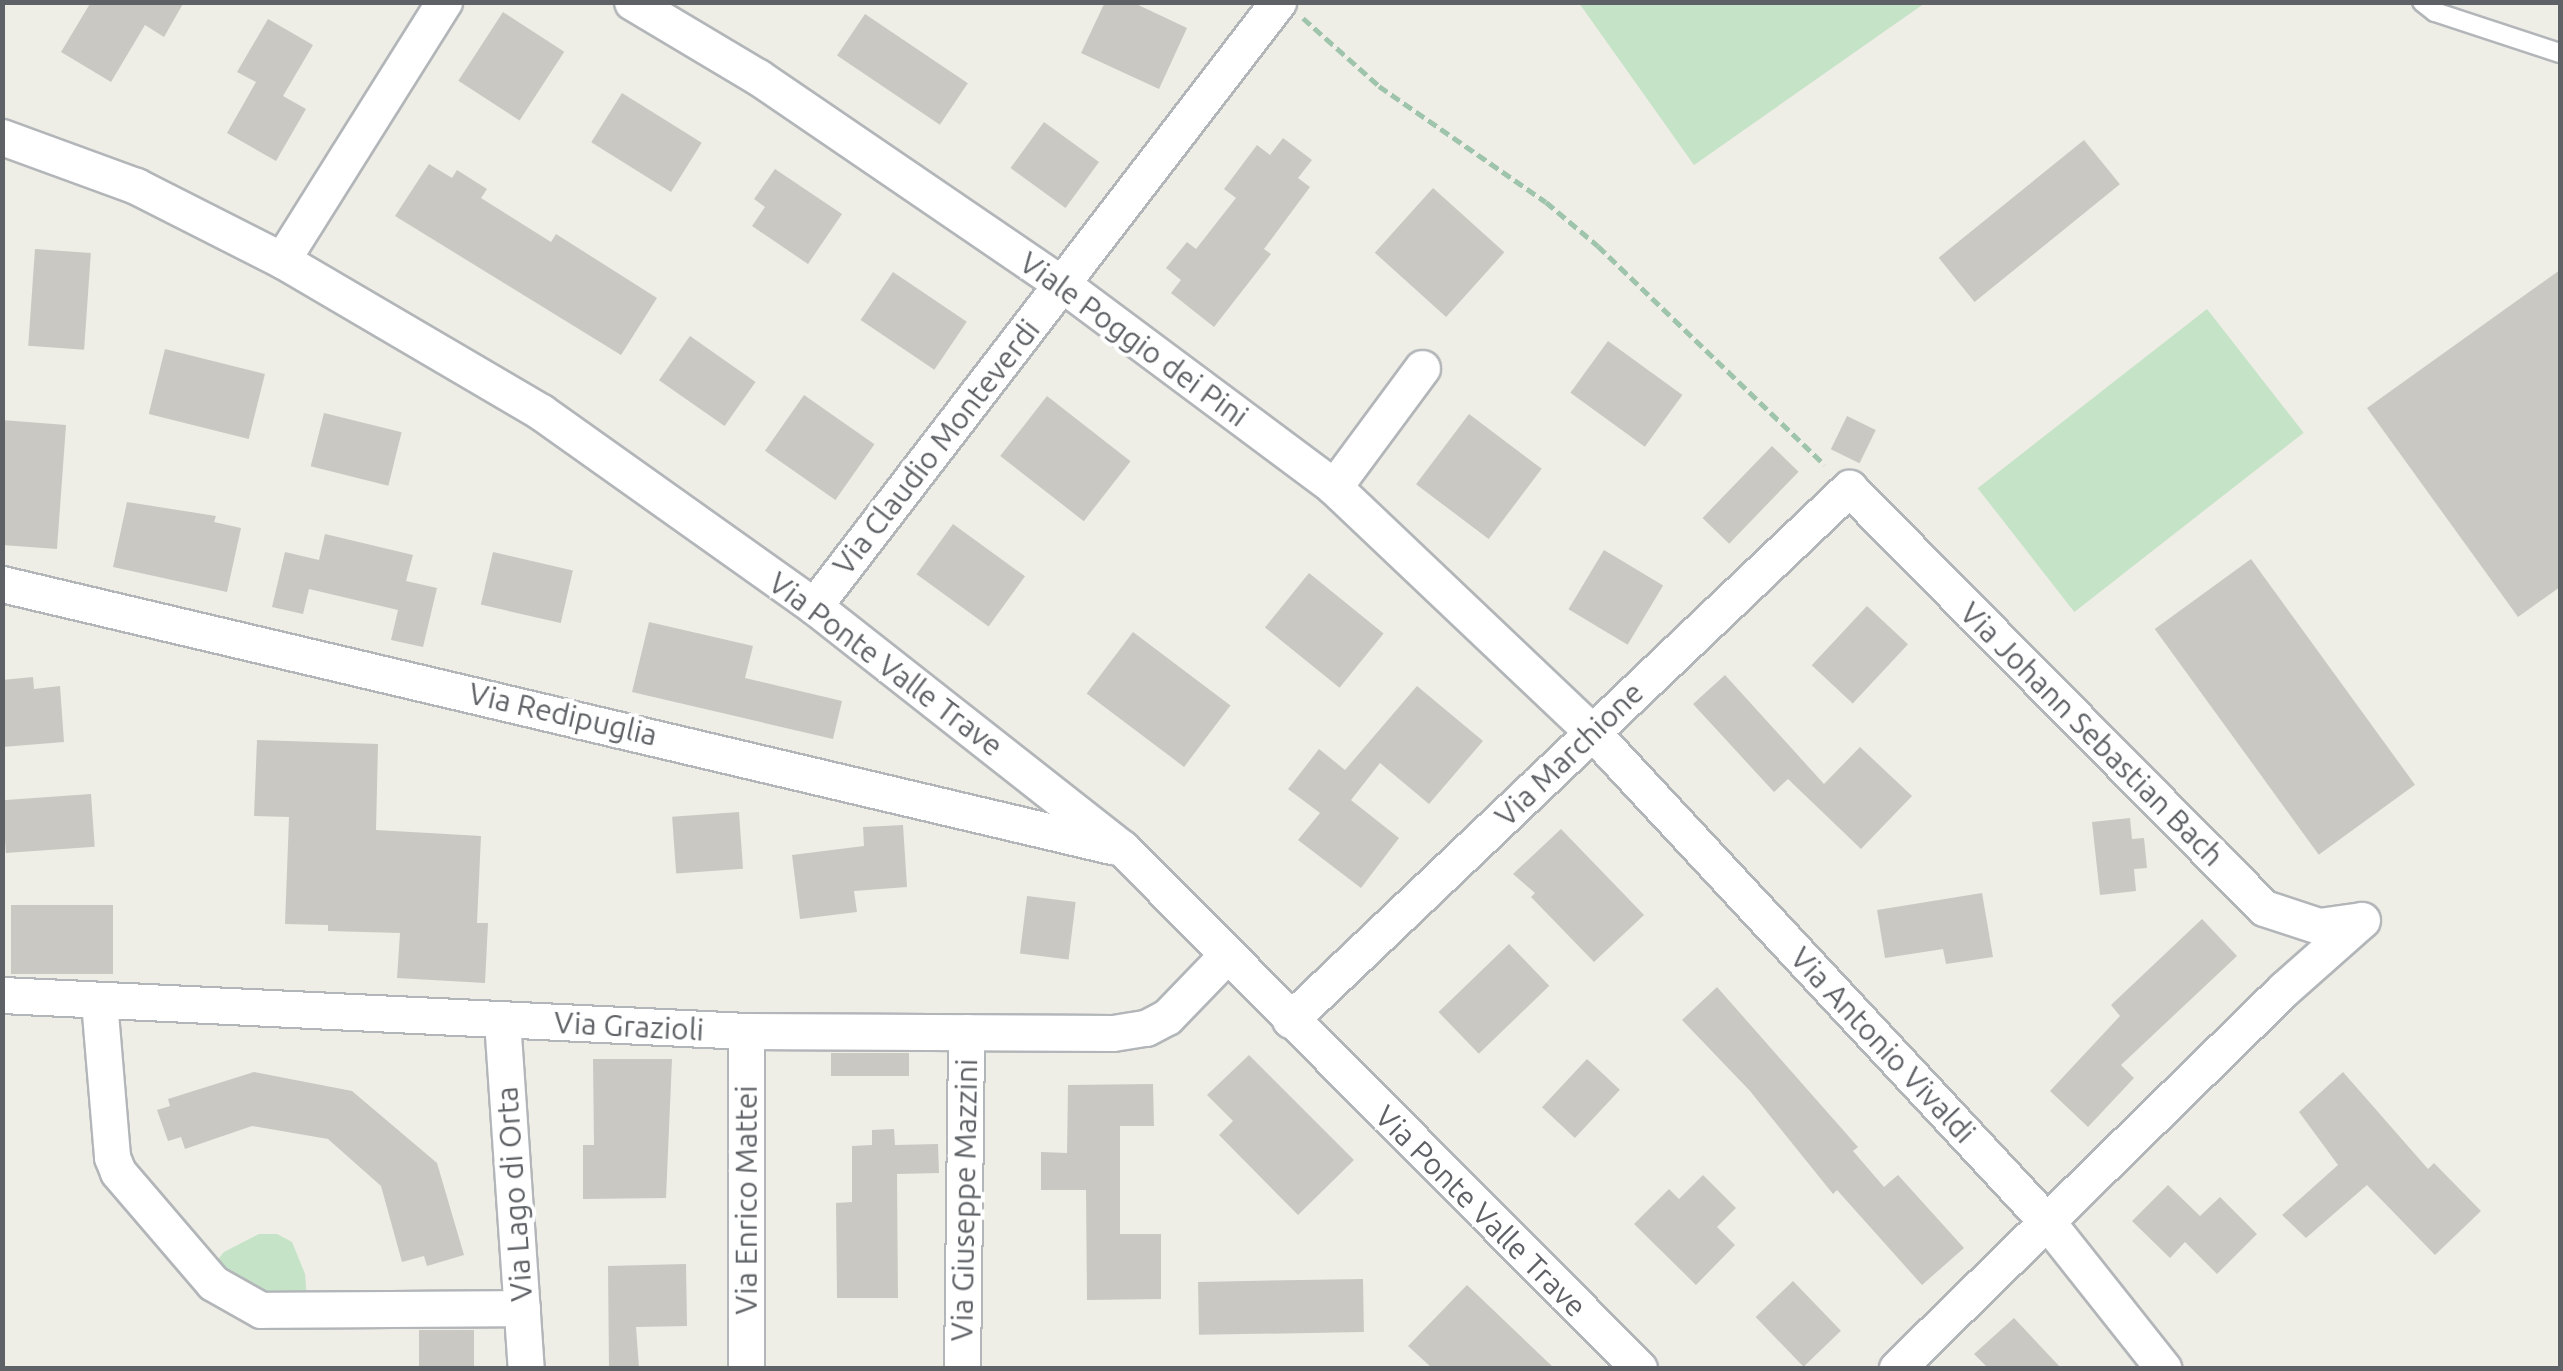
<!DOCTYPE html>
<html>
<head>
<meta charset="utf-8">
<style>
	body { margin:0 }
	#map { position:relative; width:2563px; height:1371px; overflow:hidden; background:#eeede6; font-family:Ubuntu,sans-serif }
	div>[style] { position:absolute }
	.green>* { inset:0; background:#c5e3c6; transform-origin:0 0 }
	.building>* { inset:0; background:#cac8c2; transform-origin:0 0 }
	.path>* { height:5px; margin-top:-2.5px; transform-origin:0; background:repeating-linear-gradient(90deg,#9ec4ab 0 10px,transparent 0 15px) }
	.roads { filter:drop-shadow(2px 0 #b3b6b9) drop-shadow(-2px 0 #b3b6b9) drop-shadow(0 2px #b3b6b9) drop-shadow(0 -2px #b3b6b9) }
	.lane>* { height:18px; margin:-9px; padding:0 9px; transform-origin:9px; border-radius:9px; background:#fff }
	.street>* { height:35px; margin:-17.5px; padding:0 17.5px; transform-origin:17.5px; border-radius:17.5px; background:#fff }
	span { translate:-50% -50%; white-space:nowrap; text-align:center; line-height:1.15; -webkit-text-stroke:8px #fff; paint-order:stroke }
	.street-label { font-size:30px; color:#5e6165 }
	.frame { position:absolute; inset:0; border:5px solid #5e6165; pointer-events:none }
</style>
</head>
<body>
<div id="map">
	<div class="green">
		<div style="clip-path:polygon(1579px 3px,1925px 3px,1694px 165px)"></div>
		<div style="left:2207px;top:309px;width:157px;height:291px;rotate:52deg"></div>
		<div style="clip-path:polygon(259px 1234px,277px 1234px,292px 1242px,305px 1274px,307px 1299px,243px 1293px,216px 1262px,224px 1252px)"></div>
	</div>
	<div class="building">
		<div style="clip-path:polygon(91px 2px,184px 2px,164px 37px,145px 25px,111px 82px,61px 52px)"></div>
		<div style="clip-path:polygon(1105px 2px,1132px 2px,1187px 28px,1159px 89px,1081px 53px)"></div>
		<div style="left:503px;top:12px;width:73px;height:82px;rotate:33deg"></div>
		<div style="left:865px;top:14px;width:124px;height:50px;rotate:34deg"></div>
		<div style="clip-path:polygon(268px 19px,313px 45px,283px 96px,306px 109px,276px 161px,227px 133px,256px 82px,237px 72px)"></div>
		<div style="left:622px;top:93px;width:94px;height:58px;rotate:32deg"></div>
		<div style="left:1044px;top:122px;width:68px;height:57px;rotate:36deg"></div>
		<div style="clip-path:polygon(1283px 138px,1312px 160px,1298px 178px,1310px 187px,1264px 249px,1271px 254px,1214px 327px,1171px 293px,1181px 280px,1166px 268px,1187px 242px,1196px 249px,1236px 198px,1224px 189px,1257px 145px,1270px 155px)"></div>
		<div style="left:2084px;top:140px;width:57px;height:187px;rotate:51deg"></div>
		<div style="clip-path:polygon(429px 164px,452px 178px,457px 170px,487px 189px,481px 198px,551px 242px,556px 234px,657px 298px,621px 355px,395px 216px)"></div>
		<div style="clip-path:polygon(775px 169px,842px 214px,808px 264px,752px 226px,765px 207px,754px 199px)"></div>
		<div style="left:1433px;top:188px;width:96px;height:87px;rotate:42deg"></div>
		<div style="left:35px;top:249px;width:56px;height:97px;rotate:4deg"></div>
		<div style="clip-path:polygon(2560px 270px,2560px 587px,2518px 617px,2367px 408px)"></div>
		<div style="left:893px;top:272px;width:89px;height:58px;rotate:34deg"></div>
		<div style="left:690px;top:336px;width:80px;height:54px;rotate:35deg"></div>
		<div style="left:1608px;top:341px;width:92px;height:64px;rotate:36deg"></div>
		<div style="left:165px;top:349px;width:103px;height:67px;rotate:14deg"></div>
		<div style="left:804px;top:395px;width:86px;height:68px;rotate:35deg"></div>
		<div style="left:1047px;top:396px;width:106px;height:76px;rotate:38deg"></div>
		<div style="left:324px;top:413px;width:80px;height:55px;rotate:14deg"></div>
		<div style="left:1469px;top:414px;width:91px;height:88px;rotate:37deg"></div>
		<div style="left:1847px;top:416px;width:32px;height:37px;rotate:26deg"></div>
		<div style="clip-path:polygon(2px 420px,66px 425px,57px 549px,2px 545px)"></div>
		<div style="left:1772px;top:446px;width:37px;height:100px;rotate:44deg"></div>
		<div style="clip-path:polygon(127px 502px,216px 516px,214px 522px,241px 528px,227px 592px,113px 567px)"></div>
		<div style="left:953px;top:524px;width:89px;height:62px;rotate:36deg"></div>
		<div style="clip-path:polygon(325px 534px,413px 555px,406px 581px,437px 588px,423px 647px,391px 640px,398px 610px,309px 589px,303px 614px,272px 607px,285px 552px,319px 560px)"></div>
		<div style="left:1604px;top:550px;width:69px;height:69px;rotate:31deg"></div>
		<div style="left:493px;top:552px;width:82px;height:54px;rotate:13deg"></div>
		<div style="left:2251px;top:559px;width:279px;height:119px;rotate:54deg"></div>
		<div style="left:1309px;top:573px;width:96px;height:70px;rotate:39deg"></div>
		<div style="left:1867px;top:606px;width:56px;height:81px;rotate:43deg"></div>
		<div style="clip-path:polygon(649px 622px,753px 646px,745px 678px,842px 701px,833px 739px,632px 692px)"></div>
		<div style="left:1133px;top:632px;width:122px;height:77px;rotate:37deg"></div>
		<div style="clip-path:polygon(1725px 675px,1824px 784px,1860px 747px,1912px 796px,1861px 849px,1788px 779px,1774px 792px,1693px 704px)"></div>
		<div style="clip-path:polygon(33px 677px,34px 689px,60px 686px,64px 742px,2px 747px,2px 680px)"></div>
		<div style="clip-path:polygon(1417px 686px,1483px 741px,1429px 804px,1380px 763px,1351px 800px,1399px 838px,1361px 888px,1298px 840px,1320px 813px,1288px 789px,1319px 749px,1345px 770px)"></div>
		<div style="clip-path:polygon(257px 740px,378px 744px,376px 830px,481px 836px,477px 923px,488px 923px,485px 983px,397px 978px,400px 933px,328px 931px,328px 925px,285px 924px,289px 817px,254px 816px)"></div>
		<div style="left:91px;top:794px;width:53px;height:89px;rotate:86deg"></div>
		<div style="left:739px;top:812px;width:57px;height:67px;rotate:86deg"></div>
		<div style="clip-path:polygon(2130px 818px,2132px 839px,2144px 838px,2147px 868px,2134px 869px,2136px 891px,2100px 895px,2092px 822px)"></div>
		<div style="clip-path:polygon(903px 825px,907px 887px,854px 891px,857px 912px,800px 919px,792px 855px,864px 846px,863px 827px)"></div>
		<div style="clip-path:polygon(1561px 829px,1644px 915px,1594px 962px,1531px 897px,1535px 893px,1513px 874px)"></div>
		<div style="clip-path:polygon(1982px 893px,1993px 957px,1946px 964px,1943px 949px,1885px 958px,1877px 910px)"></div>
		<div style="left:1027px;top:896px;width:49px;height:58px;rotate:7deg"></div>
		<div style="left:11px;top:905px;width:102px;height:69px"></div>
		<div style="clip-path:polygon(2202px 919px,2237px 956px,2121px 1065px,2134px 1078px,2088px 1127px,2050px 1091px,2120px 1016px,2111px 1005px)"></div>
		<div style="left:1509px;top:944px;width:58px;height:98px;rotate:46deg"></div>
		<div style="clip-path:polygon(1717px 987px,1858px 1147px,1853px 1151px,1884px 1187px,1898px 1175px,1964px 1248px,1922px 1285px,1837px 1190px,1833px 1194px,1750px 1091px,1682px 1020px)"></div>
		<div style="left:831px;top:1053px;width:78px;height:23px"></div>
		<div style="clip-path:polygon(1249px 1055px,1354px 1160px,1298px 1215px,1219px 1135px,1233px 1121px,1207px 1095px)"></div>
		<div style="clip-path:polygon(593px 1059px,672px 1059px,666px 1198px,583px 1199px,583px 1145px,594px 1145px)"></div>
		<div style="left:1587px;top:1059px;width:45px;height:66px;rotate:43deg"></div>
		<div style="clip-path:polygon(254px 1072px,352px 1091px,437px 1163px,464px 1255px,427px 1266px,424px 1256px,402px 1262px,381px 1186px,328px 1139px,252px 1126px,185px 1149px,181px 1137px,168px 1141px,157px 1110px,170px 1106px,168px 1099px)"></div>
		<div style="clip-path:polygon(2343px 1072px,2428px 1169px,2434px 1163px,2481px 1211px,2435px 1255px,2367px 1185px,2306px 1238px,2282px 1215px,2338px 1165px,2299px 1112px)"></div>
		<div style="clip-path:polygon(1153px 1084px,1154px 1126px,1120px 1126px,1120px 1234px,1161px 1234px,1161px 1299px,1087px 1300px,1086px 1190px,1041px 1190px,1041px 1152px,1067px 1153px,1068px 1085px)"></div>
		<div style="clip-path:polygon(894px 1129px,895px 1145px,938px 1144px,939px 1173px,897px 1174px,898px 1298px,837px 1298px,836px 1203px,852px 1202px,852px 1146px,872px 1145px,872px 1130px)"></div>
		<div style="clip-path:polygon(1703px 1175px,1736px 1208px,1717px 1227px,1735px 1245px,1696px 1285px,1634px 1224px,1669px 1189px,1679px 1199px)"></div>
		<div style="clip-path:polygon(2168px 1185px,2200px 1216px,2220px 1197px,2257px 1234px,2217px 1274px,2185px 1242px,2170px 1258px,2132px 1221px)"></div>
		<div style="clip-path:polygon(686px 1264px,687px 1326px,636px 1327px,639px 1368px,609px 1368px,608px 1266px)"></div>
		<div style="left:1363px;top:1279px;width:53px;height:165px;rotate:89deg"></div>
		<div style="left:1793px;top:1281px;width:69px;height:52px;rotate:46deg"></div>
		<div style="clip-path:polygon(1467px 1285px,1554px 1368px,1432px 1368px,1408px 1346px)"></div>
		<div style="clip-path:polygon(2014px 1318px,2061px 1368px,1988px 1368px,1974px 1354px)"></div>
		<div style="left:419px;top:1330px;width:55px;height:38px"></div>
	</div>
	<div class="path">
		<div style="left:1303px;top:18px;width:102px;rotate:41.8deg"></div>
		<div style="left:1379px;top:86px;width:203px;rotate:34.8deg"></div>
		<div style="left:1546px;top:202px;width:68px;rotate:40.2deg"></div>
		<div style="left:1598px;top:246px;width:315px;rotate:44deg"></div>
	</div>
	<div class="roads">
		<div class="lane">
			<div style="left:2422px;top:2px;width:16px;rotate:38deg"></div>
			<div style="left:2435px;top:12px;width:132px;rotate:18.2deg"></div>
		</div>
		<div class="street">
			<div style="left:632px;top:2px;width:147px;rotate:30.8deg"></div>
			<div style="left:758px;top:77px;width:368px;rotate:34.3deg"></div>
			<div style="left:1062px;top:284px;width:339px;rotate:36.7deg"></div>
			<div style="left:1334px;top:487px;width:356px;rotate:43.5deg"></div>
			<div style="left:1592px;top:732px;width:672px;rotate:47.11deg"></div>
			<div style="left:2049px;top:1224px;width:184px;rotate:51.6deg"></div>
			<div style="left:2px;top:137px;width:143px;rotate:20.1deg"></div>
			<div style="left:136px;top:186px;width:164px;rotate:26.9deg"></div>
			<div style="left:282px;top:260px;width:300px;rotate:30.4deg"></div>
			<div style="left:541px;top:412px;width:335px;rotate:35.4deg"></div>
			<div style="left:814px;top:606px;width:392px;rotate:38.2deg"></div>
			<div style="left:1122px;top:848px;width:733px;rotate:45.17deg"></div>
			<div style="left:282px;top:260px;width:305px;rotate:-57.9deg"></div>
			<div style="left:1334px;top:487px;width:148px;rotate:-53.5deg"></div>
			<div style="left:2px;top:584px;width:1140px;rotate:13.29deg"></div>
			<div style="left:814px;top:606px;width:762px;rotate:-52.47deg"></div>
			<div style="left:2px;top:995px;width:745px;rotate:2.77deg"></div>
			<div style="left:746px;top:1031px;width:367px;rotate:0.3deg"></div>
			<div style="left:1113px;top:1033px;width:33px;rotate:-9deg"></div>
			<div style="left:1146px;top:1028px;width:24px;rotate:-28deg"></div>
			<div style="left:1167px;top:1017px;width:85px;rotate:-46deg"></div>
			<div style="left:99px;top:1001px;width:157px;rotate:85.2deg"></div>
			<div style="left:112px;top:1157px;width:16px;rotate:68deg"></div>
			<div style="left:118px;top:1172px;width:146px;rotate:49.4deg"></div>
			<div style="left:213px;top:1283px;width:55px;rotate:29.4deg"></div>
			<div style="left:261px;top:1310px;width:261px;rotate:-0.4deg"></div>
			<div style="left:502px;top:1020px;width:349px;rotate:86.1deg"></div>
			<div style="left:1290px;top:1020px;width:772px;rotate:-43.58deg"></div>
			<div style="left:1849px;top:488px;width:590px;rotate:45.34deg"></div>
			<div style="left:2264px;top:908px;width:58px;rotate:18.1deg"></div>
			<div style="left:2319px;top:926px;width:43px;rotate:-7.9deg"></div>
			<div style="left:746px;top:1368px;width:337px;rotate:-90deg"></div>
			<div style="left:962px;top:1368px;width:336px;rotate:-89.3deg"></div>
			<div style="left:1897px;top:1368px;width:542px;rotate:-44.4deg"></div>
			<div style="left:2284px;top:989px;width:104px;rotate:-41.5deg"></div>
		</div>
	</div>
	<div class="street-label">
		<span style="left:1134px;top:339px;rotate:36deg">Viale Poggio dei Pini</span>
		<span style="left:936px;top:447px;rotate:-52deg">Via Claudio Monteverdi</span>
		<span style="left:886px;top:664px;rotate:37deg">Via Ponte Valle Trave</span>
		<span style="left:563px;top:714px;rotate:13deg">Via Redipuglia</span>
		<span style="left:2092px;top:734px;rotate:45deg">Via Johann Sebastian Bach</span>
		<span style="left:1569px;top:754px;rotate:-44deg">Via Marchione</span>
		<span style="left:629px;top:1026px;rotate:3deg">Via Grazioli</span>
		<span style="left:1883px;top:1045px;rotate:47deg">Via Antonio Vivaldi</span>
		<span style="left:514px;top:1194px;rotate:-94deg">Via Lago di Orta</span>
		<span style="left:746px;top:1200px;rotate:-90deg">Via Enrico Mattei</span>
		<span style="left:964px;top:1200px;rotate:-89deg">Via Giuseppe Mazzini</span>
		<span style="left:1481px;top:1211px;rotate:45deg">Via Ponte Valle Trave</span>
	</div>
	<div class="frame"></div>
</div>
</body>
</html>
